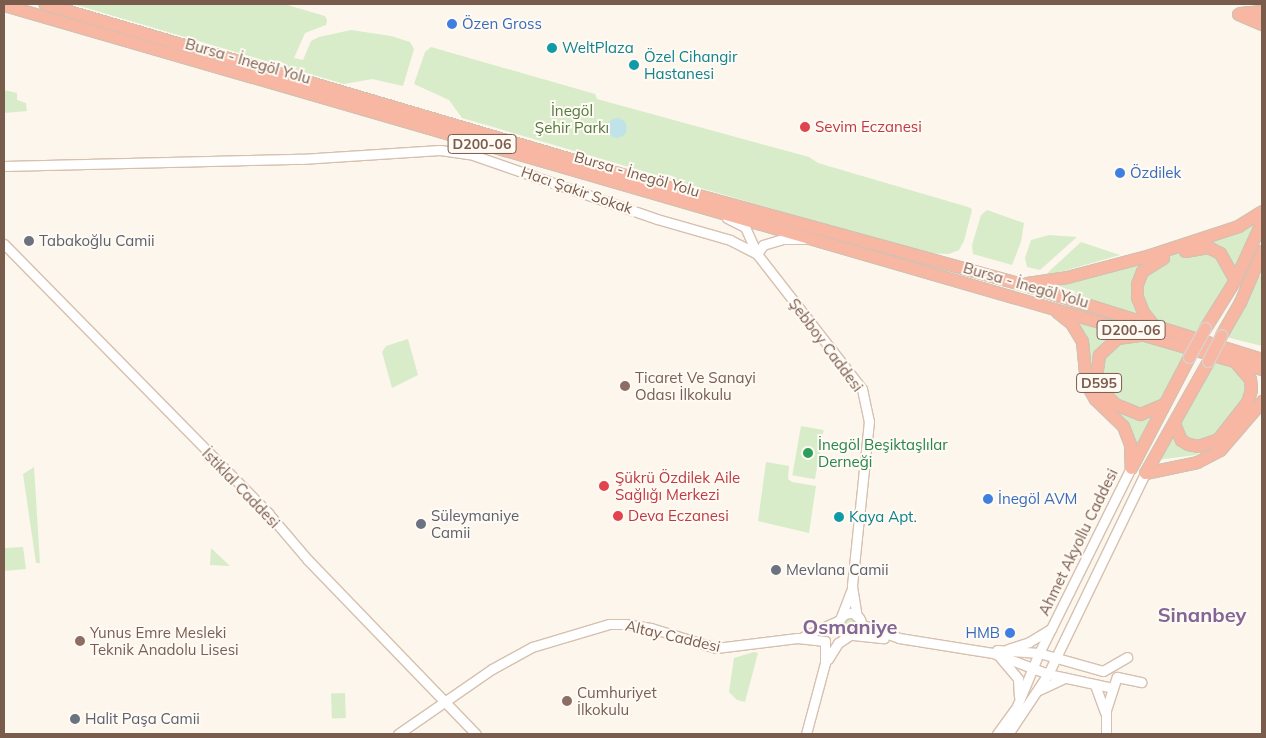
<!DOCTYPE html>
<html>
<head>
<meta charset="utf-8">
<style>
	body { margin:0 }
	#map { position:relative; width:1266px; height:738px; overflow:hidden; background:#fdf6ec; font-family:Mulish,sans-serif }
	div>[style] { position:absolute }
	.green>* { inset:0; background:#d8ecc9; transform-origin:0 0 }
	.round { border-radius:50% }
	.water>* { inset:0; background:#bfe3e8 }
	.roads { filter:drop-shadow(1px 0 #d6c0b0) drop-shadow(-1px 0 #d6c0b0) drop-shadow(0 1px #d6c0b0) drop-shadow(0 -1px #d6c0b0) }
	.secondary>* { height:9px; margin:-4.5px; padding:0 4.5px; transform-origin:4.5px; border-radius:4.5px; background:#fff }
	.secondary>.ring { margin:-4.5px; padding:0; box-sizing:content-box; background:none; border:9px solid #fff; border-radius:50% }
	.highway>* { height:11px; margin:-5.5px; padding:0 5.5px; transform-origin:5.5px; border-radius:5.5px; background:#f7b7a3 }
	.bridges { filter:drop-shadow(1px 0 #dad1cd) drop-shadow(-1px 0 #dad1cd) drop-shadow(0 1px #dad1cd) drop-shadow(0 -1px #dad1cd) }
	.highway-bridge>* { height:11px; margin:-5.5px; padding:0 5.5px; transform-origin:5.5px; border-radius:5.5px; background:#f7b7a3 }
	.dots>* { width:14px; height:14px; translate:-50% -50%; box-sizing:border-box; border:2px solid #fffaf3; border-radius:50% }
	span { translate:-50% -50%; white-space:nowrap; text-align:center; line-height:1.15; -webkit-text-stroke:4px #fffaf3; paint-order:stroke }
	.shield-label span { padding:1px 4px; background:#fffaf3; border:1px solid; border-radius:4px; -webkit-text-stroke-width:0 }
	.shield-label { font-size:14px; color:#7a5c4d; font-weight:700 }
	.shop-label { font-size:15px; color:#366cbe }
	.left { translate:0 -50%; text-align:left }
	.right { translate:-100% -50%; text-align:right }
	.culture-label { font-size:15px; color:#0d838f }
	.street-label { font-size:15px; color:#7a5c4d }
	.park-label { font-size:15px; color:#537a41 }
	.health-label { font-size:15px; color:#be3a42 }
	.worship-label { font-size:15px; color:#5b616d }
	.education-label { font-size:15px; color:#785e54 }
	.leisure-label { font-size:15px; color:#27864d }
	.district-label { font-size:20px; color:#846695; font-weight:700 }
	.frame { position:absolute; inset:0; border:5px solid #7a5c4d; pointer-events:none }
</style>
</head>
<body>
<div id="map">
	<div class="green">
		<div style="clip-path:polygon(73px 4px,284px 4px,325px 16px,327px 20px,326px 25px,305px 33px,294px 58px,303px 60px,311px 41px,319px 37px,351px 30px,391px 36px,410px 42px,414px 49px,403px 86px,372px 79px,344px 84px)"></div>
		<div style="clip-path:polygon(431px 47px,595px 94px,597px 99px,809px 157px,818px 163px,968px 207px,972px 209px,971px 214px,964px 241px,959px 250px,949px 254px,923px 253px,462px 118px,449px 100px,414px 84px,425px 52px)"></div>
		<div style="clip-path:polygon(4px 90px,17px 93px,17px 100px,26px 103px,27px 111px,4px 113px)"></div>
		<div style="clip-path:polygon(987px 210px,1024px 223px,1021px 242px,1012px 265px,973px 254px,972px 245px,981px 215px)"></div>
		<div style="clip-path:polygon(1256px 218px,1262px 221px,1200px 339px,1154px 326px,1059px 286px)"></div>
		<div style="clip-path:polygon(1049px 235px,1077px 237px,1040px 270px,1027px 267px,1025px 258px,1031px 240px)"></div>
		<div style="clip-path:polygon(1081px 242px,1120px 255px,1043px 277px)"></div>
		<div style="clip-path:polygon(1262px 275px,1262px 346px,1222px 336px,1254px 278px)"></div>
		<div style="clip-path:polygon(1052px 307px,1194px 348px,1131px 468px,1123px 426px,1095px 399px,1082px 341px)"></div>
		<div style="clip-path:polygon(408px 339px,418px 375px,392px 388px,382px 352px,386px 346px)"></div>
		<div style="clip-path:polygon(1211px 354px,1233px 361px,1251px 390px,1218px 439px,1188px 444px,1174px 423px)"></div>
		<div style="left:801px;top:426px;width:23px;height:50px;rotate:10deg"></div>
		<div style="clip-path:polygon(1171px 431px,1180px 443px,1214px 443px,1196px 455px,1157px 460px)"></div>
		<div style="clip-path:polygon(766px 462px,789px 466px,788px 479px,792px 482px,816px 486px,809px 533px,758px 521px)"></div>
		<div style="clip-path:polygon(34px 467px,40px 563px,36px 563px,23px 474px)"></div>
		<div style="clip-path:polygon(23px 547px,26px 569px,4px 571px,4px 548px)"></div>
		<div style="clip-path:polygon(211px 548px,230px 566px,210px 565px)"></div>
		<div class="round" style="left:842px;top:617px;width:14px;height:14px"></div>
		<div style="clip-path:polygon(754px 652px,758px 653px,745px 702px,737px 700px,729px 692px,734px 658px)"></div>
		<div style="left:345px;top:693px;width:25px;height:14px;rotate:88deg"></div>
	</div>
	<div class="water">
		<div class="round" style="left:607px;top:118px;width:20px;height:20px"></div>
	</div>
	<div class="roads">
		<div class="secondary">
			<div style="left:4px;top:166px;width:297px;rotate:-1.4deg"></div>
			<div style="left:301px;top:159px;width:139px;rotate:-3.7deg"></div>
			<div style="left:440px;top:150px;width:30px;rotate:8deg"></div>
			<div style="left:470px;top:154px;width:198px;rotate:19.2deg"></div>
			<div style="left:657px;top:219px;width:76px;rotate:16deg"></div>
			<div style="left:730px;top:240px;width:30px;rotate:27deg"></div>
			<div style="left:757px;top:254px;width:171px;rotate:52.1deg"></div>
			<div style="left:862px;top:389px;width:33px;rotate:78deg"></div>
			<div style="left:869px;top:421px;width:166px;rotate:95.9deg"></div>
			<div style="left:852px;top:586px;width:31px;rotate:81deg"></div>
			<div style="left:727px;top:218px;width:20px;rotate:27deg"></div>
			<div style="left:745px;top:227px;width:30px;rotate:66deg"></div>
			<div style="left:757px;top:254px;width:11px;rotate:-56deg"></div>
			<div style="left:763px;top:245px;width:21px;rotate:-17deg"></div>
			<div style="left:783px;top:239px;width:21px"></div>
			<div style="left:4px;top:244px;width:377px;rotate:45.5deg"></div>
			<div style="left:268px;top:513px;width:60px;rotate:49.7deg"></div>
			<div style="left:307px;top:559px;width:243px;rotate:46deg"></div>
			<div class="ring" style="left:839px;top:613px;width:13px;height:13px"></div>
			<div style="left:841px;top:617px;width:30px;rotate:-69deg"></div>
			<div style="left:860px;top:624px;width:41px;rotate:19.7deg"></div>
			<div style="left:899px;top:638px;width:95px;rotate:9.1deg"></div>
			<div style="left:993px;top:653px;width:59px;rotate:20.9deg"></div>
			<div style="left:1048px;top:674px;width:66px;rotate:12.2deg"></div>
			<div style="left:853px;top:635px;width:31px;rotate:6deg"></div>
			<div style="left:804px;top:636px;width:39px;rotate:-24deg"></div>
			<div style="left:1008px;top:649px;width:22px;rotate:-18deg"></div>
			<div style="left:1029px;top:642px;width:26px;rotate:-31deg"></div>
			<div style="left:997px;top:650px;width:42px;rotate:4.1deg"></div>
			<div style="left:1039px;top:653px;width:66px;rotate:15.7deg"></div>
			<div style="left:1103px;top:671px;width:28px;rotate:-30deg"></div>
			<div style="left:999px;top:656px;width:30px;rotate:50deg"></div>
			<div style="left:1018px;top:679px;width:17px;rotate:87deg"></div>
			<div style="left:828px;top:659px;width:19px;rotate:-58deg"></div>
			<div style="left:838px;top:643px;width:14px;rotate:-34deg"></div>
			<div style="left:1095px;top:685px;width:29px;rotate:70deg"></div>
			<div style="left:1039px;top:690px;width:29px;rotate:-25deg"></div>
			<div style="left:398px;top:734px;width:114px;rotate:-34.7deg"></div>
			<div style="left:492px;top:669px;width:46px;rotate:-28.8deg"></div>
			<div style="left:532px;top:647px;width:80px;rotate:-16.6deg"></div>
			<div style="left:609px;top:624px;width:16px"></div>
			<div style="left:625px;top:624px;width:26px;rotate:9deg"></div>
			<div style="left:651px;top:628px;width:68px;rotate:17.1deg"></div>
			<div style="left:716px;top:648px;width:82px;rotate:-7deg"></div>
			<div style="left:797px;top:638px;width:28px;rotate:6deg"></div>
			<div style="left:825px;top:641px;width:22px;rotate:90deg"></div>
			<div style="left:825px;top:663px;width:73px;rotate:105deg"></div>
			<div style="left:997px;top:734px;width:34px;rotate:-54deg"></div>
			<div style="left:1017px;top:706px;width:57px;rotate:-67.5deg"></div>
			<div style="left:1039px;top:653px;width:207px;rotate:-63.6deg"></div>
			<div style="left:1008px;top:734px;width:72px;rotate:-56.3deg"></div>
			<div style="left:1048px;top:674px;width:223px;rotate:-64.2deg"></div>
			<div style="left:1106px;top:734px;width:24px;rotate:-90deg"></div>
			<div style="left:1106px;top:710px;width:35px;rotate:-72deg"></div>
			<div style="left:1117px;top:677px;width:25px;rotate:12deg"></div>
		</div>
		<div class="highway">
			<div style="left:45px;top:4px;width:597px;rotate:16.43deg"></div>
			<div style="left:618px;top:173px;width:415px;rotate:15.4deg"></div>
			<div style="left:1018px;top:283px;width:256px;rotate:17.3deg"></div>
			<div style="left:4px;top:5px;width:1310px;rotate:16.14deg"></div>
			<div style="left:1240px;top:13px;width:22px;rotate:-5deg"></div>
			<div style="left:1238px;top:14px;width:26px;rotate:23deg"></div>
			<div style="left:1185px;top:251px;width:23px;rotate:-10deg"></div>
			<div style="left:1208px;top:247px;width:13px;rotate:27deg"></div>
			<div style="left:1220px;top:253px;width:31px;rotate:61deg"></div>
			<div style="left:1027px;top:283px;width:40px;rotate:-8.5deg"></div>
			<div style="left:1067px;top:277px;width:86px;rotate:-14.8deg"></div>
			<div style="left:1150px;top:255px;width:93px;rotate:-18.2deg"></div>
			<div style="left:1238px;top:226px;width:28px;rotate:-32deg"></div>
			<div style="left:1057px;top:312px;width:18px;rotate:38deg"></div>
			<div style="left:1071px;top:323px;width:21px;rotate:59deg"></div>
			<div style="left:1082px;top:341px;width:42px;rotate:84.6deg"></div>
			<div style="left:1086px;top:383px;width:18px;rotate:61deg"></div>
			<div style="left:1095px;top:399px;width:39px;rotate:44deg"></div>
			<div style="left:1123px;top:426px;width:19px;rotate:69deg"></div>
			<div style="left:1130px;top:444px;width:24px;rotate:88deg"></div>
			<div style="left:1154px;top:326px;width:18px;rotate:-128deg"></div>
			<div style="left:1143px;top:312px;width:16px;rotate:-112deg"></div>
			<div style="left:1137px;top:297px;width:13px;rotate:-90deg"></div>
			<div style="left:1137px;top:284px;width:14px;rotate:-69deg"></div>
			<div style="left:1142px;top:271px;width:25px;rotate:-32deg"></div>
			<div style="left:1205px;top:328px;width:57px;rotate:-58deg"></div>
			<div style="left:1235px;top:280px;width:65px;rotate:-65.4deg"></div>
			<div style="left:1139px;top:335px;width:22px;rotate:172deg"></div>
			<div style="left:1117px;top:338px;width:25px;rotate:137deg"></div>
			<div style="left:1099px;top:355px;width:22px;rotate:98deg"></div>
			<div style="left:1096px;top:377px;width:18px;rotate:63deg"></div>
			<div style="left:1104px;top:393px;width:16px;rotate:45deg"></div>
			<div style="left:1115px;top:404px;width:27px;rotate:22deg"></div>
			<div style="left:1140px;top:414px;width:25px;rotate:-23deg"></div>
			<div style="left:1221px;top:335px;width:38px;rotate:-60deg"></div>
			<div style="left:1240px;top:302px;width:56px;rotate:-66.7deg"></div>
			<div style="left:1174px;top:423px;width:18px;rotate:68deg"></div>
			<div style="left:1181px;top:440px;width:8px;rotate:30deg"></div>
			<div style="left:1188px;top:444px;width:10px;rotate:11deg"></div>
			<div style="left:1198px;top:446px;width:21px;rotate:-19deg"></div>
			<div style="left:1218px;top:439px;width:47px;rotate:-51.9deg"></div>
			<div style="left:1247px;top:402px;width:13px;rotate:-72deg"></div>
			<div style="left:1251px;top:390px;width:11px;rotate:-95deg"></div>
			<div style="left:1250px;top:379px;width:21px;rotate:-131deg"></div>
			<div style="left:1132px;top:466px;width:123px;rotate:-62.4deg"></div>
			<div style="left:1145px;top:473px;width:53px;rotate:-11.9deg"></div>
			<div style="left:1197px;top:462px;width:26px;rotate:-28deg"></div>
			<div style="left:1220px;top:450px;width:65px;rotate:-49.4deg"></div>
			<div style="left:1145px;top:473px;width:129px;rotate:-60.6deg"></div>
		</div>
	</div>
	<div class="bridges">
		<div class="highway-bridge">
			<div style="left:1189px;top:357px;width:33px;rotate:-61deg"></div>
			<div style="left:1208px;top:361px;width:29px;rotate:-63deg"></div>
		</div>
	</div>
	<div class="dots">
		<div style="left:452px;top:24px;background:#3f7fe0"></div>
		<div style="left:552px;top:48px;background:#0f9aa8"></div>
		<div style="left:634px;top:65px;background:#0f9aa8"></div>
		<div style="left:805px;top:127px;background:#e0444e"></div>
		<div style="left:1120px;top:173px;background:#3f7fe0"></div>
		<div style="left:29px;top:241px;background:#6b7280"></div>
		<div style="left:625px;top:386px;background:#8d6e63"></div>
		<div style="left:808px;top:453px;background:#2e9e5b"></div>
		<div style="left:604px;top:486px;background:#e0444e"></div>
		<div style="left:988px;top:499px;background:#3f7fe0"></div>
		<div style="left:618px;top:516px;background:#e0444e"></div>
		<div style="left:839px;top:517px;background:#0f9aa8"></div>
		<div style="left:421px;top:524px;background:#6b7280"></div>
		<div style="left:776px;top:570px;background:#6b7280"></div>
		<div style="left:1010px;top:633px;background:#3f7fe0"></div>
		<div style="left:80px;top:641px;background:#8d6e63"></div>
		<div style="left:567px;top:701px;background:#8d6e63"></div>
		<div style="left:75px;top:719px;background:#6b7280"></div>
	</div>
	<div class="shield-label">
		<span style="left:482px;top:144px">D200-06</span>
		<span style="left:1131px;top:330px">D200-06</span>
		<span style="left:1099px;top:383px">D595</span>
	</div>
	<div class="shop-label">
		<span class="left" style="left:462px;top:24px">Özen Gross</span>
		<span class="left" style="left:1130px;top:173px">Özdilek</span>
		<span class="left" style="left:998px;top:499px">İnegöl AVM</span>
		<span class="right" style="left:1000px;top:633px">HMB</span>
	</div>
	<div class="culture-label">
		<span class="left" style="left:562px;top:48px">WeltPlaza</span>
		<span class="left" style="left:644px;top:65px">Özel Cihangir<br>Hastanesi</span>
		<span class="left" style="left:849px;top:517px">Kaya Apt.</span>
	</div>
	<div class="street-label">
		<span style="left:248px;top:61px;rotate:16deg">Bursa - İnegöl Yolu</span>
		<span style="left:637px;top:174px;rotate:16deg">Bursa - İnegöl Yolu</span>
		<span style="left:577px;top:190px;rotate:19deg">Hacı Şakir Sokak</span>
		<span style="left:1026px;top:285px;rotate:16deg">Bursa - İnegöl Yolu</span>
		<span style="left:826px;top:345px;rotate:53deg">Şebboy Caddesi</span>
		<span style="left:241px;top:488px;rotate:46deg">İstiklal Caddesi</span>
		<span style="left:1078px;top:542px;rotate:-64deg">Ahmet Akyollu Caddesi</span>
		<span style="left:673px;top:636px;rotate:13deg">Altay Caddesi</span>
	</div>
	<div class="park-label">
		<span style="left:572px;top:119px">İnegöl<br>Şehir Parkı</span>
	</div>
	<div class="health-label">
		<span class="left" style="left:815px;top:127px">Sevim Eczanesi</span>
		<span class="left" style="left:615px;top:486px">Şükrü Özdilek Aile<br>Sağlığı Merkezi</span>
		<span class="left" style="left:628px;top:516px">Deva Eczanesi</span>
	</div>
	<div class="worship-label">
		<span class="left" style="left:39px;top:241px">Tabakoğlu Camii</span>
		<span class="left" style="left:431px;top:524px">Süleymaniye<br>Camii</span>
		<span class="left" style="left:786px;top:570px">Mevlana Camii</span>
		<span class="left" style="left:85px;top:719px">Halit Paşa Camii</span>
	</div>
	<div class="education-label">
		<span class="left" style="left:635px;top:386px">Ticaret Ve Sanayi<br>Odası İlkokulu</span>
		<span class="left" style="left:90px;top:641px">Yunus Emre Mesleki<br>Teknik Anadolu Lisesi</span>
		<span class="left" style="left:577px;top:701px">Cumhuriyet<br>İlkokulu</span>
	</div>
	<div class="leisure-label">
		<span class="left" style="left:818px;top:453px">İnegöl Beşiktaşlılar<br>Derneği</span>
	</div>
	<div class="district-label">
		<span style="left:1202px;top:614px">Sinanbey</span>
		<span style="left:850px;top:626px">Osmaniye</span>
	</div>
	<div class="frame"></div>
</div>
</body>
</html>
